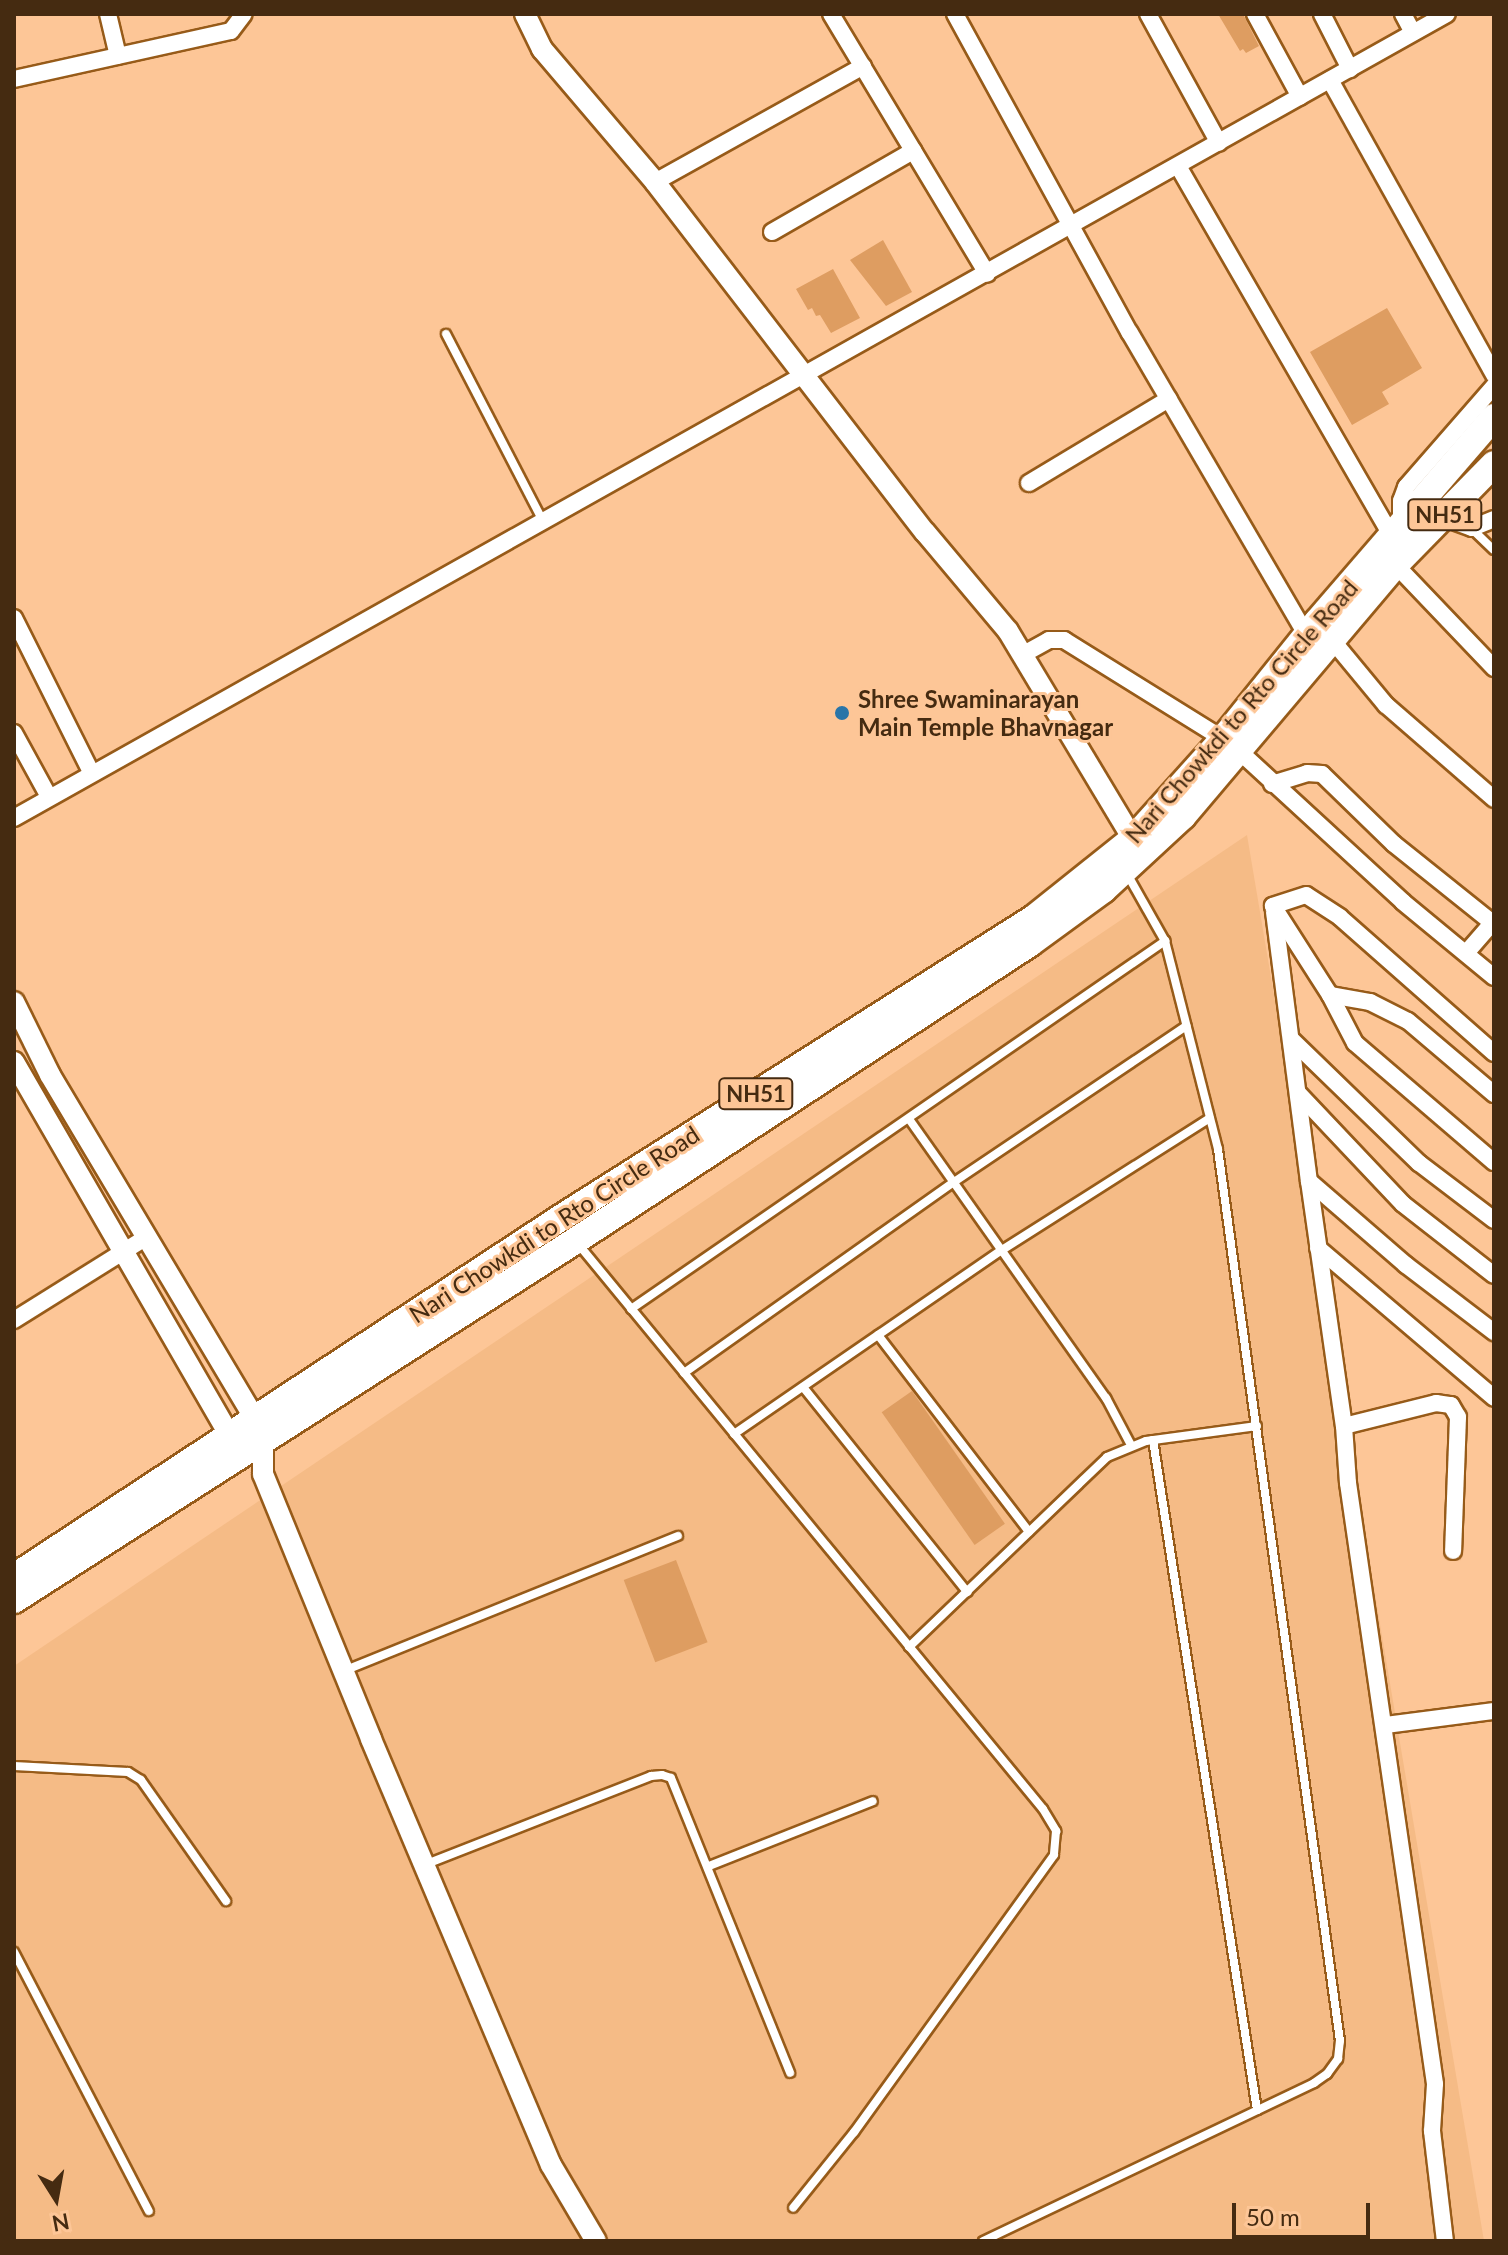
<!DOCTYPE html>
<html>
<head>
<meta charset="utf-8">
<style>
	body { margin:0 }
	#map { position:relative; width:1508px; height:2255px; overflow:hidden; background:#fdc697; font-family:Lato,sans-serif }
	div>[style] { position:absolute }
	.built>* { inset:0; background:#f5bb86 }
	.building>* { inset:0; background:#de9d61; transform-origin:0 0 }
	.roads { filter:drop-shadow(2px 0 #975b19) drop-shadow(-2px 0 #975b19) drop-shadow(0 2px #975b19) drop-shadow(0 -2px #975b19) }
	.service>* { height:8px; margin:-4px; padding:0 4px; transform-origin:4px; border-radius:4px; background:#fff }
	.minor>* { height:16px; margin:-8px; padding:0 8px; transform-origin:8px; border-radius:8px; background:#fff }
	.tertiary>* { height:20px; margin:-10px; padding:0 10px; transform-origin:10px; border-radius:10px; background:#fff }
	.trunk>* { height:26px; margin:-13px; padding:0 13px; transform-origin:13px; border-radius:13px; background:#fff }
	.dots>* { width:22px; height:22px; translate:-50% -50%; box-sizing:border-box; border:4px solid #fdc697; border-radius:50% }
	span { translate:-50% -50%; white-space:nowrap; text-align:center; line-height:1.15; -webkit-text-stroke:6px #fdc697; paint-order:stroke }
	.shield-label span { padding:2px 6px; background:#fdc697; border:2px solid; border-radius:6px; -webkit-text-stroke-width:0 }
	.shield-label { font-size:22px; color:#452b11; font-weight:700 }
	.poi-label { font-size:24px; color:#452b11; font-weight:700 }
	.left { translate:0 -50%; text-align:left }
	.street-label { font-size:24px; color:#452b11 }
	.frame { position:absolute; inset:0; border:16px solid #452b11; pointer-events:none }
	.north { position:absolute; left:16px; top:2159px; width:80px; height:80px; -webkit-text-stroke:6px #fdc697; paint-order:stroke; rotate:169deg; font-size:22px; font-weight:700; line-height:32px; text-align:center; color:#452b11 }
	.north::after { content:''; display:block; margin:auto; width:28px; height:36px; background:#452b11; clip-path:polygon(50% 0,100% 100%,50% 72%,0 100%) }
	.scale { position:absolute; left:1232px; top:2203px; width:138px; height:36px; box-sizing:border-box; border:4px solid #452b11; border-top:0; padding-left:10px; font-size:24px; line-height:28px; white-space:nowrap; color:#452b11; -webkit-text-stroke:6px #fdc697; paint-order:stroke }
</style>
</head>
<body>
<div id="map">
	<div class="built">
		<div style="clip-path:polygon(1247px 835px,1484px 2241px,14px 2241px,14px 1666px)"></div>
	</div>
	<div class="building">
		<div style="clip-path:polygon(1218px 14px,1243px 14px,1259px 46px,1246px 53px,1243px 49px,1240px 51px)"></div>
		<div style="clip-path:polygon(883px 240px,912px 292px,886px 306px,850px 260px)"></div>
		<div style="clip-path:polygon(833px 269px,860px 318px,831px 333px,820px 315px,816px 316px,812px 308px,808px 310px,796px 289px)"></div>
		<div style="clip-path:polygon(1387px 308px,1422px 368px,1382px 392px,1389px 404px,1352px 425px,1310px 352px)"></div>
		<div style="left:912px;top:1391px;width:162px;height:37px;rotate:55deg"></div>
		<div style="left:676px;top:1560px;width:88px;height:56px;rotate:69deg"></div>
	</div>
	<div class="roads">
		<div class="service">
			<div style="left:446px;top:334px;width:208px;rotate:62.6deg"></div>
			<div style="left:1472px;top:529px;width:30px;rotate:44deg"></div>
			<div style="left:909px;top:1119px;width:342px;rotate:54.8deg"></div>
			<div style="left:1106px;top:1398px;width:53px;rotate:62deg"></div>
			<div style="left:579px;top:1245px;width:730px;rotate:50.56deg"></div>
			<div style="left:1043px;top:1809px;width:26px;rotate:59deg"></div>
			<div style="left:1056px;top:1831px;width:24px;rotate:95deg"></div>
			<div style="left:1054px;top:1855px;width:342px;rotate:125.8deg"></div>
			<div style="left:854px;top:2132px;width:97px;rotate:128.8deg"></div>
			<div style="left:631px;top:1309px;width:649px;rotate:-34.57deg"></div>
			<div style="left:878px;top:1335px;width:248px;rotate:52.5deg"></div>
			<div style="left:684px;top:1373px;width:331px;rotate:-35.3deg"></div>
			<div style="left:954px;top:1182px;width:280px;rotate:-33.9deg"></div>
			<div style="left:803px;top:1387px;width:263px;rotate:51.3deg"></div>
			<div style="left:734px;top:1434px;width:325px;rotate:-34.5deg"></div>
			<div style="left:1002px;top:1250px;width:246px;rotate:-32.4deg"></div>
			<div style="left:1153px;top:1440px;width:678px;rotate:81.18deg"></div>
			<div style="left:909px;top:1647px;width:274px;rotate:-43.8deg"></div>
			<div style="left:1107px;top:1457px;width:42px;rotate:-22.3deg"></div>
			<div style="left:1146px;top:1441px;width:112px;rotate:-7.7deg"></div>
			<div style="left:346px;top:1670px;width:358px;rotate:-22deg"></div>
			<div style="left:14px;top:1766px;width:114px;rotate:3deg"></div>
			<div style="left:128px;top:1772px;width:15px;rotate:32deg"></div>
			<div style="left:141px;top:1780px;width:148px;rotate:54.9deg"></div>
			<div style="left:424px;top:1865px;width:244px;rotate:-21.4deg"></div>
			<div style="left:651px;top:1776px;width:11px;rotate:-5deg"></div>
			<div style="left:662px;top:1775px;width:9px;rotate:18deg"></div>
			<div style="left:671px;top:1778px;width:318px;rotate:68deg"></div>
			<div style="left:709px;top:1866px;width:176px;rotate:-21.6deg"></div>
			<div style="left:14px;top:1952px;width:292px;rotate:62.5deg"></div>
			<div style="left:983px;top:2241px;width:367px;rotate:-25.5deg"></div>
			<div style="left:1314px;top:2083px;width:16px;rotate:-35deg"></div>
			<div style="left:1327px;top:2074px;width:19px;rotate:-54deg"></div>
			<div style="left:1338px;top:2059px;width:18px;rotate:-84deg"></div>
			<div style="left:1340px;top:2041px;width:900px;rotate:-97.79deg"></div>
			<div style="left:1218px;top:1149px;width:215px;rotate:-104.3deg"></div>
			<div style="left:1165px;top:941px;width:79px;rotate:-119.5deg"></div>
		</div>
		<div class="minor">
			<div style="left:108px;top:14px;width:43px;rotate:76.6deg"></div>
			<div style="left:831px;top:14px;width:303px;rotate:59deg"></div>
			<div style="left:955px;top:14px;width:364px;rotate:61.3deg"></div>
			<div style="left:1130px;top:333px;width:351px;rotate:59.7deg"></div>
			<div style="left:1148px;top:14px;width:147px;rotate:61.2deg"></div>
			<div style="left:1255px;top:14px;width:94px;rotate:61.5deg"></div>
			<div style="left:1322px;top:14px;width:62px;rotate:63deg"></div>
			<div style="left:1403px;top:14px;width:21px;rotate:62deg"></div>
			<div style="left:14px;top:79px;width:222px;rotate:-12.5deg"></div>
			<div style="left:231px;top:31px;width:21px;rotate:-53deg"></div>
			<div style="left:1330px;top:80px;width:338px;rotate:60.9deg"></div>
			<div style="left:1178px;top:166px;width:427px;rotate:60deg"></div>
			<div style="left:655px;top:182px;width:238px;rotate:-29.1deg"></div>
			<div style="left:772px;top:232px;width:163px;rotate:-29.9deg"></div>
			<div style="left:1029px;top:483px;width:163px;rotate:-31deg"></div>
			<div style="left:1442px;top:517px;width:32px;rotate:20deg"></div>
			<div style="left:1472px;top:528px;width:24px;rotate:-22deg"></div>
			<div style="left:1401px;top:524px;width:23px;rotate:-90deg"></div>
			<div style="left:1401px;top:501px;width:15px;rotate:-70deg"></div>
			<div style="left:1406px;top:487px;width:134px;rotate:-48.9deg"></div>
			<div style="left:1390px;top:559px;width:151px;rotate:46.3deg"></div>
			<div style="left:14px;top:618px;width:172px;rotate:63.4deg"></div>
			<div style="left:1328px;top:635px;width:91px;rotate:50.4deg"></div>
			<div style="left:1386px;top:705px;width:143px;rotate:41deg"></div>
			<div style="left:1022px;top:655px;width:31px;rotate:-29deg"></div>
			<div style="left:1049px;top:640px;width:15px"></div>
			<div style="left:1064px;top:640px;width:187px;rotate:31.9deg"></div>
			<div style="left:14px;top:733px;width:73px;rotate:61.3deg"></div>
			<div style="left:1239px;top:751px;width:223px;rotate:42.6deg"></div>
			<div style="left:1403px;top:902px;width:118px;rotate:39.5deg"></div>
			<div style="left:1272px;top:784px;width:37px;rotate:-17deg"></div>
			<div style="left:1307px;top:773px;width:15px;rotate:4deg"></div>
			<div style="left:1322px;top:774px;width:100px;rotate:44.2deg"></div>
			<div style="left:1394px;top:844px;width:128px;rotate:38.7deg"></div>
			<div style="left:14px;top:818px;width:1643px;rotate:-29.3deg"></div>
			<div style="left:1274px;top:912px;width:271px;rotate:82.6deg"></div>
			<div style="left:1309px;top:1181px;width:128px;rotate:40.9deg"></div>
			<div style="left:1406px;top:1265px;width:111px;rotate:37.3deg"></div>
			<div style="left:1467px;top:952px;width:41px;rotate:-48.9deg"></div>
			<div style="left:1330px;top:995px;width:41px;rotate:9.9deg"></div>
			<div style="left:1370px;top:1002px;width:42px;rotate:26.6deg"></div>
			<div style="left:1408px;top:1021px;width:113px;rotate:40.3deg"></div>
			<div style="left:1292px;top:1040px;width:177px;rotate:44.1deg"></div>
			<div style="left:1419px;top:1163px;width:94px;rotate:37.2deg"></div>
			<div style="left:1494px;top:1053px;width:205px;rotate:-138.6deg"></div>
			<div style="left:1340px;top:917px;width:40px;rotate:-147.1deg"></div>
			<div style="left:1306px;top:895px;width:35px;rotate:162deg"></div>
			<div style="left:1273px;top:906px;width:106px;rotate:57.4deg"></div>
			<div style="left:1330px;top:995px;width:54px;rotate:62.5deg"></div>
			<div style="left:1355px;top:1043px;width:183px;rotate:40.6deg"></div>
			<div style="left:1299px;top:1094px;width:151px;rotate:46.6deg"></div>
			<div style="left:1403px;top:1204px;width:115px;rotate:38deg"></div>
			<div style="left:1309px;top:1181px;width:247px;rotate:81.9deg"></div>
			<div style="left:1344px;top:1426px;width:57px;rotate:86deg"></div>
			<div style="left:1348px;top:1483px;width:607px;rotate:81.76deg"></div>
			<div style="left:1435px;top:2084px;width:47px;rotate:93.7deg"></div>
			<div style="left:1432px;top:2131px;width:111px;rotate:83.3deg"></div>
			<div style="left:1318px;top:1248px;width:231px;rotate:40.4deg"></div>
			<div style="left:14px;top:1320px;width:157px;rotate:-32deg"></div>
			<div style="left:1344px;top:1426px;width:95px;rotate:-14deg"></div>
			<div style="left:1436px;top:1403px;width:15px;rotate:8deg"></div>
			<div style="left:1451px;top:1405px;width:14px;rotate:60deg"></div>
			<div style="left:1458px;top:1417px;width:134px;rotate:92.1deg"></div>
			<div style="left:1386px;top:1725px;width:109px;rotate:-7.4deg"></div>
		</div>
		<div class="tertiary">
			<div style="left:525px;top:14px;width:39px;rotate:64deg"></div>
			<div style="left:542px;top:49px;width:175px;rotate:49.6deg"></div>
			<div style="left:655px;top:182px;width:442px;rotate:52.4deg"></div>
			<div style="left:925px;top:532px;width:129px;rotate:50deg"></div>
			<div style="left:1008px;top:631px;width:254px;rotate:59deg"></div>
			<div style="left:14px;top:1002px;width:81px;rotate:63.7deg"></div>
			<div style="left:50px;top:1075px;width:402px;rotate:59.2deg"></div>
			<div style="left:256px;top:1420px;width:22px;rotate:72deg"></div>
			<div style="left:263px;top:1441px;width:33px;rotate:90deg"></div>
			<div style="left:263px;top:1474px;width:286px;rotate:67.8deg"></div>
			<div style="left:371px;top:1739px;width:462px;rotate:67.1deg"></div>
			<div style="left:551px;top:2165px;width:88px;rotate:59.4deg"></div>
			<div style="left:14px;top:1062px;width:444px;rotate:60deg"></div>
		</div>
		<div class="trunk">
			<div style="left:14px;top:1577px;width:652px;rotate:-33.3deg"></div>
			<div style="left:559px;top:1219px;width:562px;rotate:-32.36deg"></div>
			<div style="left:1034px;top:918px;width:127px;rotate:-38.6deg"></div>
			<div style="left:1133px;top:839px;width:135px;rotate:-48deg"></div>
			<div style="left:1223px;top:739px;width:150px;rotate:-51.2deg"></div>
			<div style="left:1317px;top:622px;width:271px;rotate:-49.2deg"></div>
			<div style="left:14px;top:1600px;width:666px;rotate:-32.62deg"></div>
			<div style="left:575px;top:1241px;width:543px;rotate:-33.19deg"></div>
			<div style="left:1029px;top:944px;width:92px;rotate:-36.1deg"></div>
			<div style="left:1103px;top:890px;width:109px;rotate:-42.8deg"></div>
			<div style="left:1183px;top:816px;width:329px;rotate:-49.8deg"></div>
			<div style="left:1395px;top:565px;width:141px;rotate:-45.6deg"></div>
		</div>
	</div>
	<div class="dots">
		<div style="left:842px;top:713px;background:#2a75a8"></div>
	</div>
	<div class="shield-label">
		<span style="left:1445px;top:515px">NH51</span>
		<span style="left:756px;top:1094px">NH51</span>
	</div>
	<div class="poi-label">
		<span class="left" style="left:858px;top:713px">Shree Swaminarayan<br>Main Temple Bhavnagar</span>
	</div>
	<div class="street-label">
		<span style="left:1241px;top:711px;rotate:-49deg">Nari Chowkdi to Rto Circle Road</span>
		<span style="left:554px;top:1224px;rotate:-33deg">Nari Chowkdi to Rto Circle Road</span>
	</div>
	<div class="frame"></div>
	<div class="north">N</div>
	<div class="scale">50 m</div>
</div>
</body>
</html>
